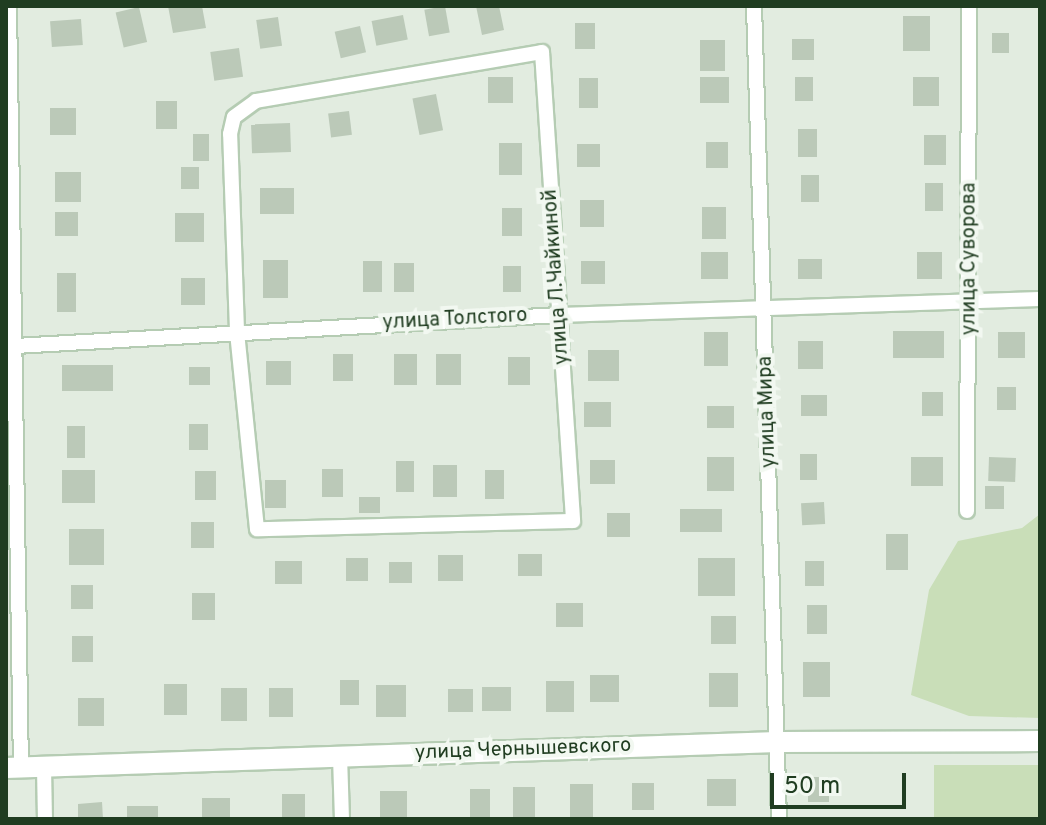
<!DOCTYPE html>
<html>
<head>
<meta charset="utf-8">
<style>
	body { margin:0 }
	#map { position:relative; width:1046px; height:825px; overflow:hidden; background:#e2ece0; font-family:Overpass,sans-serif }
	div>[style] { position:absolute }
	.green>* { inset:0; background:#c9deb8; transform-origin:0 0 }
	.building>* { inset:0; background:#bbc9b8; transform-origin:0 0 }
	.roads { filter:drop-shadow(2px 0 #b5ccb3) drop-shadow(-2px 0 #b5ccb3) drop-shadow(0 2px #b5ccb3) drop-shadow(0 -2px #b5ccb3) }
	.street>* { height:14px; margin:-7px; padding:0 7px; transform-origin:7px; border-radius:7px; background:#fff }
	.secondary>* { height:20px; margin:-10px; padding:0 10px; transform-origin:10px; border-radius:10px; background:#fff }
	span { translate:-50% -50%; white-space:nowrap; text-align:center; line-height:1.15; -webkit-text-stroke:8px #f2f8f1; paint-order:stroke }
	.street-label { font-size:20px; color:#203d21 }
	.frame { position:absolute; inset:0; border:8px solid #203d21; pointer-events:none }
	.scale { position:absolute; left:770px; top:773px; width:136px; height:36px; box-sizing:border-box; border:4px solid #203d21; border-top:0; padding-left:10px; font-size:24px; line-height:28px; white-space:nowrap; color:#203d21; -webkit-text-stroke:6px #f2f8f1; paint-order:stroke }
</style>
</head>
<body>
<div id="map">
	<div class="green">
		<div style="clip-path:polygon(1040px 514px,1040px 718px,969px 716px,911px 695px,929px 590px,958px 541px,1022px 528px)"></div>
		<div style="left:934px;top:765px;width:106px;height:54px"></div>
	</div>
	<div class="building">
		<div style="clip-path:polygon(168px 6px,202px 6px,206px 28px,173px 33px)"></div>
		<div style="left:445px;top:6px;width:27px;height:21px;rotate:80deg"></div>
		<div style="clip-path:polygon(476px 6px,499px 6px,504px 30px,482px 35px)"></div>
		<div style="left:139px;top:7px;width:36px;height:24px;rotate:77deg"></div>
		<div style="left:403px;top:15px;width:25px;height:32px;rotate:79deg"></div>
		<div style="left:903px;top:16px;width:27px;height:35px"></div>
		<div style="left:278px;top:17px;width:29px;height:22px;rotate:82deg"></div>
		<div style="left:81px;top:19px;width:26px;height:31px;rotate:86deg"></div>
		<div style="left:575px;top:23px;width:20px;height:26px"></div>
		<div style="left:360px;top:26px;width:27px;height:26px;rotate:77deg"></div>
		<div style="left:992px;top:33px;width:17px;height:20px"></div>
		<div style="left:792px;top:39px;width:22px;height:21px"></div>
		<div style="left:700px;top:40px;width:25px;height:31px"></div>
		<div style="left:239px;top:48px;width:29px;height:29px;rotate:82deg"></div>
		<div style="left:488px;top:77px;width:25px;height:26px"></div>
		<div style="left:700px;top:77px;width:29px;height:26px"></div>
		<div style="left:795px;top:77px;width:18px;height:24px"></div>
		<div style="left:913px;top:77px;width:26px;height:29px"></div>
		<div style="left:579px;top:78px;width:19px;height:30px"></div>
		<div style="left:436px;top:94px;width:37px;height:24px;rotate:79deg"></div>
		<div style="left:156px;top:101px;width:21px;height:28px"></div>
		<div style="left:50px;top:108px;width:26px;height:27px"></div>
		<div style="left:349px;top:111px;width:24px;height:21px;rotate:83deg"></div>
		<div style="left:290px;top:123px;width:29px;height:39px;rotate:88deg"></div>
		<div style="left:798px;top:129px;width:19px;height:28px"></div>
		<div style="left:193px;top:134px;width:16px;height:27px"></div>
		<div style="left:924px;top:135px;width:22px;height:30px"></div>
		<div style="left:706px;top:142px;width:22px;height:26px"></div>
		<div style="left:499px;top:143px;width:23px;height:32px"></div>
		<div style="left:577px;top:144px;width:23px;height:23px"></div>
		<div style="left:181px;top:167px;width:18px;height:22px"></div>
		<div style="left:55px;top:172px;width:26px;height:30px"></div>
		<div style="left:801px;top:175px;width:18px;height:27px"></div>
		<div style="left:925px;top:183px;width:18px;height:28px"></div>
		<div style="left:294px;top:188px;width:26px;height:34px;rotate:90deg"></div>
		<div style="left:580px;top:200px;width:24px;height:27px"></div>
		<div style="left:702px;top:207px;width:24px;height:32px"></div>
		<div style="left:502px;top:208px;width:20px;height:28px"></div>
		<div style="left:55px;top:212px;width:23px;height:24px"></div>
		<div style="left:175px;top:213px;width:29px;height:29px"></div>
		<div style="left:701px;top:252px;width:27px;height:27px"></div>
		<div style="left:917px;top:252px;width:25px;height:27px"></div>
		<div style="left:798px;top:259px;width:24px;height:20px"></div>
		<div style="left:263px;top:260px;width:25px;height:38px"></div>
		<div style="left:363px;top:261px;width:19px;height:31px"></div>
		<div style="left:581px;top:261px;width:24px;height:23px"></div>
		<div style="left:394px;top:263px;width:20px;height:29px"></div>
		<div style="left:503px;top:266px;width:18px;height:26px"></div>
		<div style="left:57px;top:273px;width:19px;height:39px"></div>
		<div style="left:181px;top:278px;width:24px;height:27px"></div>
		<div style="left:893px;top:331px;width:51px;height:27px"></div>
		<div style="left:704px;top:332px;width:24px;height:34px"></div>
		<div style="left:998px;top:332px;width:27px;height:26px"></div>
		<div style="left:798px;top:341px;width:25px;height:28px"></div>
		<div style="left:588px;top:350px;width:31px;height:31px"></div>
		<div style="left:333px;top:354px;width:20px;height:27px"></div>
		<div style="left:394px;top:354px;width:23px;height:31px"></div>
		<div style="left:436px;top:354px;width:25px;height:31px"></div>
		<div style="left:508px;top:357px;width:22px;height:28px"></div>
		<div style="left:266px;top:361px;width:25px;height:24px"></div>
		<div style="left:62px;top:365px;width:51px;height:26px"></div>
		<div style="left:189px;top:367px;width:21px;height:18px"></div>
		<div style="left:997px;top:387px;width:19px;height:23px"></div>
		<div style="left:922px;top:392px;width:21px;height:24px"></div>
		<div style="left:801px;top:395px;width:26px;height:21px"></div>
		<div style="left:584px;top:402px;width:27px;height:25px"></div>
		<div style="left:707px;top:406px;width:27px;height:22px"></div>
		<div style="left:189px;top:424px;width:19px;height:26px"></div>
		<div style="left:67px;top:426px;width:18px;height:32px"></div>
		<div style="left:800px;top:454px;width:17px;height:26px"></div>
		<div style="left:707px;top:457px;width:27px;height:34px"></div>
		<div style="left:911px;top:457px;width:32px;height:29px"></div>
		<div style="left:989px;top:457px;width:27px;height:24px;rotate:2deg"></div>
		<div style="left:590px;top:460px;width:25px;height:24px"></div>
		<div style="left:396px;top:461px;width:18px;height:31px"></div>
		<div style="left:433px;top:465px;width:24px;height:32px"></div>
		<div style="left:322px;top:469px;width:21px;height:28px"></div>
		<div style="left:62px;top:470px;width:33px;height:33px"></div>
		<div style="left:485px;top:470px;width:19px;height:29px"></div>
		<div style="left:195px;top:471px;width:21px;height:29px"></div>
		<div style="left:265px;top:480px;width:21px;height:28px"></div>
		<div style="left:985px;top:486px;width:19px;height:23px"></div>
		<div style="left:359px;top:497px;width:21px;height:16px"></div>
		<div style="left:824px;top:502px;width:22px;height:23px;rotate:87deg"></div>
		<div style="left:680px;top:509px;width:42px;height:23px"></div>
		<div style="left:607px;top:513px;width:23px;height:24px"></div>
		<div style="left:191px;top:522px;width:23px;height:26px"></div>
		<div style="left:69px;top:529px;width:35px;height:36px"></div>
		<div style="left:886px;top:534px;width:22px;height:36px"></div>
		<div style="left:518px;top:554px;width:24px;height:22px"></div>
		<div style="left:438px;top:555px;width:25px;height:26px"></div>
		<div style="left:346px;top:558px;width:22px;height:23px"></div>
		<div style="left:698px;top:558px;width:37px;height:38px"></div>
		<div style="left:275px;top:561px;width:27px;height:23px"></div>
		<div style="left:805px;top:561px;width:19px;height:25px"></div>
		<div style="left:389px;top:562px;width:23px;height:21px"></div>
		<div style="left:71px;top:585px;width:22px;height:24px"></div>
		<div style="left:192px;top:593px;width:23px;height:27px"></div>
		<div style="left:556px;top:603px;width:27px;height:24px"></div>
		<div style="left:807px;top:605px;width:20px;height:29px"></div>
		<div style="left:711px;top:616px;width:25px;height:28px"></div>
		<div style="left:72px;top:636px;width:21px;height:26px"></div>
		<div style="left:803px;top:662px;width:27px;height:35px"></div>
		<div style="left:709px;top:673px;width:29px;height:34px"></div>
		<div style="left:590px;top:675px;width:29px;height:27px"></div>
		<div style="left:340px;top:680px;width:19px;height:25px"></div>
		<div style="left:546px;top:681px;width:28px;height:31px"></div>
		<div style="left:164px;top:684px;width:23px;height:31px"></div>
		<div style="left:376px;top:685px;width:30px;height:32px"></div>
		<div style="left:482px;top:687px;width:29px;height:24px"></div>
		<div style="left:221px;top:688px;width:26px;height:33px"></div>
		<div style="left:269px;top:688px;width:24px;height:29px"></div>
		<div style="left:448px;top:689px;width:25px;height:23px"></div>
		<div style="left:78px;top:698px;width:26px;height:28px"></div>
		<div style="left:808px;top:777px;width:21px;height:25px"></div>
		<div style="left:707px;top:779px;width:29px;height:27px"></div>
		<div style="left:632px;top:783px;width:22px;height:27px"></div>
		<div style="left:570px;top:784px;width:23px;height:35px"></div>
		<div style="left:513px;top:787px;width:22px;height:30px"></div>
		<div style="left:470px;top:789px;width:20px;height:30px"></div>
		<div style="left:380px;top:791px;width:27px;height:28px"></div>
		<div style="left:282px;top:794px;width:23px;height:23px"></div>
		<div style="left:202px;top:798px;width:28px;height:21px"></div>
		<div style="clip-path:polygon(102px 802px,103px 819px,78px 819px,78px 804px)"></div>
		<div style="left:127px;top:806px;width:31px;height:13px"></div>
	</div>
	<div class="roads">
		<div class="street">
			<div style="left:9px;top:6px;width:762px;rotate:89.1deg"></div>
			<div style="left:754px;top:6px;width:813px;rotate:88.24deg"></div>
			<div style="left:542px;top:52px;width:470px;rotate:86.2deg"></div>
			<div style="left:573px;top:521px;width:316px;rotate:178.5deg"></div>
			<div style="left:257px;top:529px;width:199px;rotate:-95.8deg"></div>
			<div style="left:237px;top:331px;width:197px;rotate:-92deg"></div>
			<div style="left:230px;top:134px;width:17px;rotate:-77deg"></div>
			<div style="left:234px;top:117px;width:27px;rotate:-36deg"></div>
			<div style="left:256px;top:101px;width:290px;rotate:-9.7deg"></div>
			<div style="left:15px;top:346px;width:545px;rotate:-3.26deg"></div>
			<div style="left:559px;top:315px;width:481px;rotate:-1.9deg"></div>
			<div style="left:967px;top:511px;width:505px;rotate:-89.77deg"></div>
			<div style="left:340px;top:756px;width:63px;rotate:88.2deg"></div>
			<div style="left:44px;top:768px;width:51px;rotate:88.9deg"></div>
		</div>
		<div class="secondary">
			<div style="left:6px;top:768px;width:772px;rotate:-1.93deg"></div>
			<div style="left:778px;top:742px;width:262px;rotate:-0.2deg"></div>
		</div>
	</div>
	<div class="street-label">
		<span style="left:970px;top:259px;rotate:-90deg">улица Суворова</span>
		<span style="left:557px;top:277px;rotate:-94deg">улица Л.Чайкиной</span>
		<span style="left:455px;top:320px;rotate:-3deg">улица Толстого</span>
		<span style="left:768px;top:412px;rotate:-92deg">улица Мира</span>
		<span style="left:523px;top:750px;rotate:-2deg">улица Чернышевского</span>
	</div>
	<div class="frame"></div>
	<div class="scale">50 m</div>
</div>
</body>
</html>
